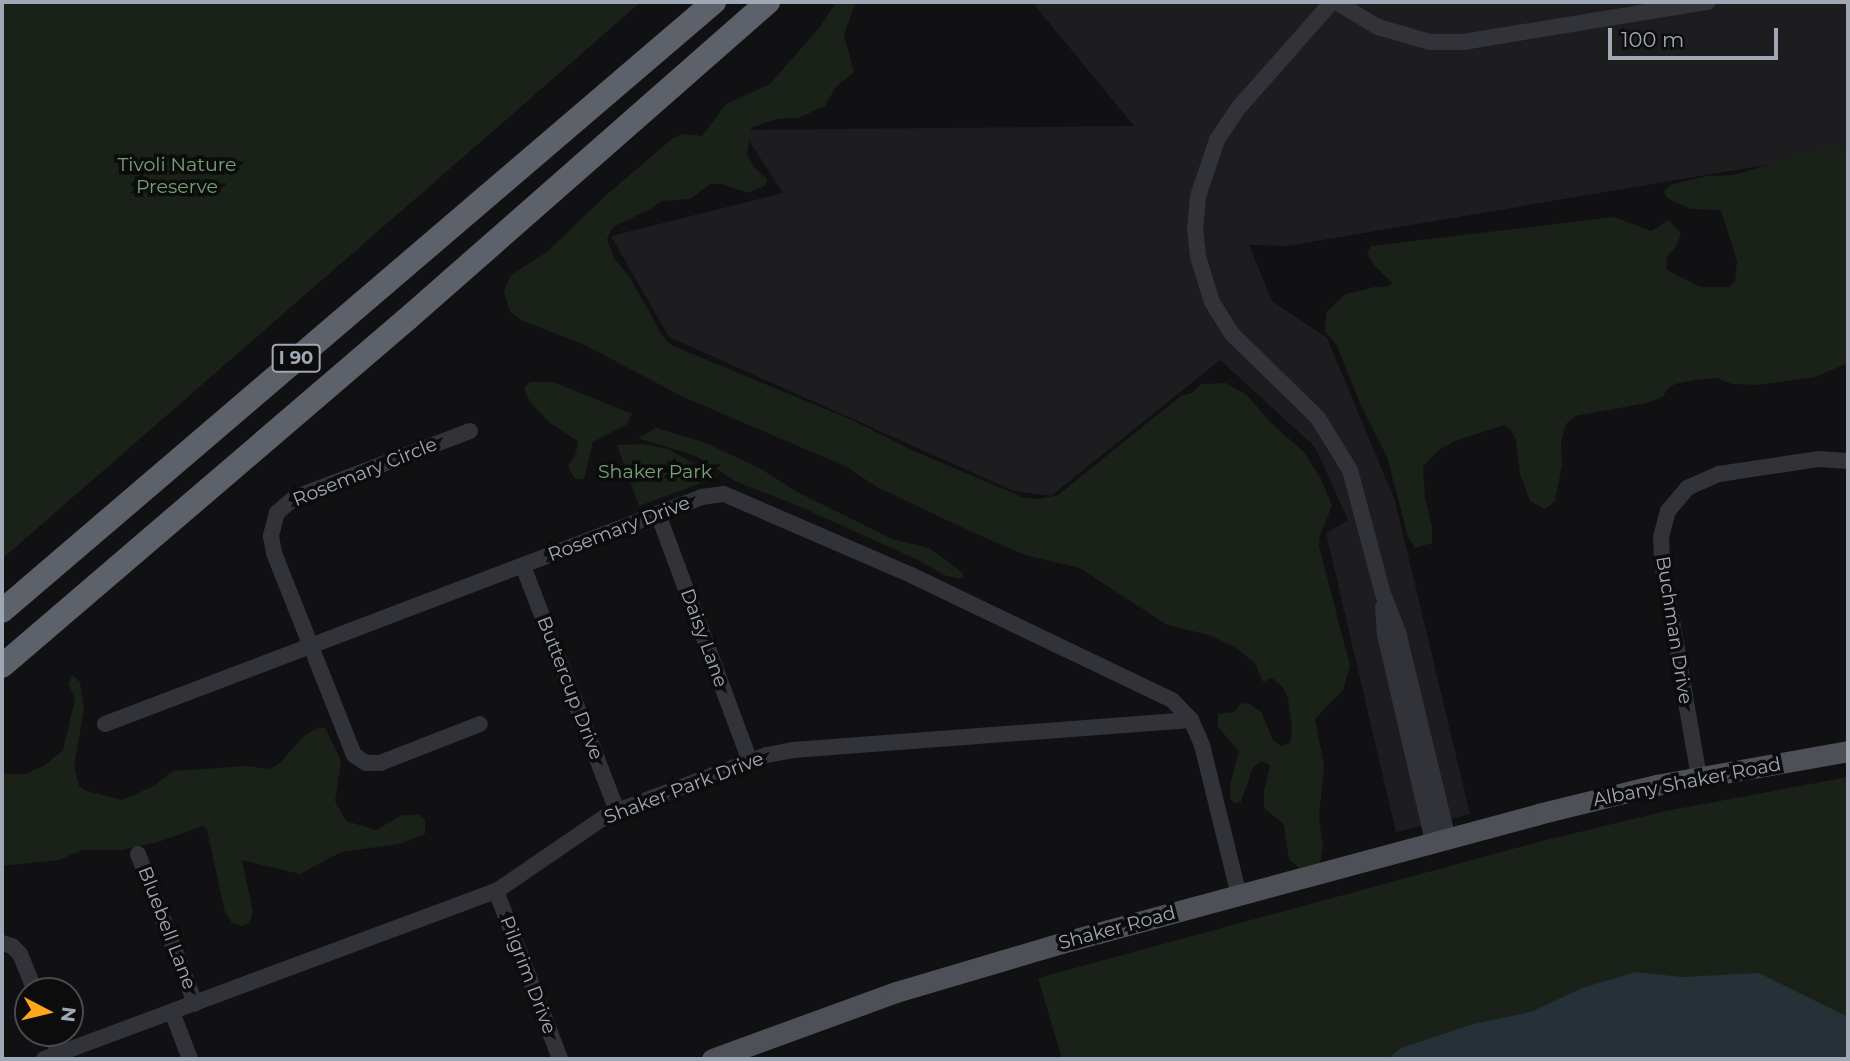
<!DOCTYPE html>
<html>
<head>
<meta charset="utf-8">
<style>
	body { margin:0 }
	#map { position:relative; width:1850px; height:1061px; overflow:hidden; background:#111113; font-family:Montserrat,sans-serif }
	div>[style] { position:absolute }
	.built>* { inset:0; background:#1d1d20 }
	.green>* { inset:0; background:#192119 }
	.water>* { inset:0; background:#263137 }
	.minor>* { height:16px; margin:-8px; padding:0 8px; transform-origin:8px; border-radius:8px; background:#313338 }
	.major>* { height:21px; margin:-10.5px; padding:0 10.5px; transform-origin:10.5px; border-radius:10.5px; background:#4d5057 }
	.highway>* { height:24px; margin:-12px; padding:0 12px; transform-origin:12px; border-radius:12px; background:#5d6169 }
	span { translate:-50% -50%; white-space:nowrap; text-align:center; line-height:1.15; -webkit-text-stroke:7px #0c0c0d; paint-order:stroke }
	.shield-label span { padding:2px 5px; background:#0c0c0d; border:2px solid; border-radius:5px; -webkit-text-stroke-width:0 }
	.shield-label { font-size:18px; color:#a1a8b5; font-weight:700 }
	.park-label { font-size:19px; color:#75a276 }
	.street-label { font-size:19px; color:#a1a8b5 }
	.frame { position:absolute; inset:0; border:4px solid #a1a8b5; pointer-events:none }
	.north { position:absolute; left:14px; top:977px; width:70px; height:70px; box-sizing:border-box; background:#0c0c0d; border:2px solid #484a50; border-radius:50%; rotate:97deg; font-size:19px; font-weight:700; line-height:28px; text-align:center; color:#a1a8b5 }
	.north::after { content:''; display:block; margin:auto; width:24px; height:32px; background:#ffa61c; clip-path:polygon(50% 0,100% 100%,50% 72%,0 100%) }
	.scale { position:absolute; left:1608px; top:28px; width:170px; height:32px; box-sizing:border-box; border:4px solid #a1a8b5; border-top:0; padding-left:9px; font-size:21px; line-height:24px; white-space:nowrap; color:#a1a8b5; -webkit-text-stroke:5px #0c0c0d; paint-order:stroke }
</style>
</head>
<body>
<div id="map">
	<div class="built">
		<div style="clip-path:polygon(1032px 2px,1848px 2px,1848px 151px,1287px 246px,1249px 245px,1272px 301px,1327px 338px,1395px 501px,1470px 814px,1396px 832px,1326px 533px,1348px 520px,1315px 447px,1220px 360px,1051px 496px,1014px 491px,669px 337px,611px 236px,783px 193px,742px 130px,1134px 126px)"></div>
	</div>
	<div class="green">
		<div style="clip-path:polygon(2px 2px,641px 2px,2px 559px)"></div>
		<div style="clip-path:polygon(836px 2px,856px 2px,844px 35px,854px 72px,835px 88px,825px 106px,798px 118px,776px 119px,751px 128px,747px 154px,754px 167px,767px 179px,766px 185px,748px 193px,721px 184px,710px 184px,690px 199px,661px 201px,650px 209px,613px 227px,607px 239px,614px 258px,631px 279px,662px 335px,671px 345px,852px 420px,916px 452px,1022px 497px,1039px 499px,1058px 495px,1181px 396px,1192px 393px,1201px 384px,1226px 383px,1247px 395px,1271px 423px,1304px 452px,1323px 483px,1332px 506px,1320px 535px,1319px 546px,1350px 666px,1343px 690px,1315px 719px,1324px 765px,1319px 817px,1323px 848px,1320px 863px,1299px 868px,1289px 859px,1284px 825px,1264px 808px,1264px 791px,1270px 765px,1261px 761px,1253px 767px,1241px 802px,1235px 803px,1230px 799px,1230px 785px,1239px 751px,1218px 727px,1218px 714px,1234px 712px,1241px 703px,1250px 704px,1261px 712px,1273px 740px,1281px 746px,1290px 743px,1292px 729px,1288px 698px,1282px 686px,1272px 678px,1263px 682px,1255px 663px,1234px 647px,1209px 635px,1167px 625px,1080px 568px,1025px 555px,974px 533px,877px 487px,845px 466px,683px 397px,585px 345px,523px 321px,510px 312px,504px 291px,511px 275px,547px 252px,604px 197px,672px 139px,683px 134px,702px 136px,726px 104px,770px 84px,820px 27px)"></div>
		<div style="clip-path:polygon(1848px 145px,1848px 363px,1815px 377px,1759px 385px,1732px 384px,1717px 378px,1695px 380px,1675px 384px,1667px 389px,1663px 397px,1647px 403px,1575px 416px,1566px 424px,1561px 443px,1562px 465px,1555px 501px,1545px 509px,1530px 501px,1520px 474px,1516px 440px,1510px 429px,1504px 425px,1455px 441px,1439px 450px,1423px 467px,1425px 498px,1432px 527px,1432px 543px,1415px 548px,1408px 537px,1387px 457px,1360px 403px,1337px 346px,1325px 331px,1326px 312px,1346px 294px,1375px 287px,1388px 287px,1392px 283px,1375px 266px,1367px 253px,1371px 246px,1614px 217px,1651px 231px,1669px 220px,1681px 233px,1677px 245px,1666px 258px,1667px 270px,1700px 287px,1729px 287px,1735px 282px,1737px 261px,1721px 210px,1690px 209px,1667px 198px,1664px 192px,1670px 185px,1707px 176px,1734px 175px,1822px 148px)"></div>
		<div style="clip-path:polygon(530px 382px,553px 382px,632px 414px,626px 425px,593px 442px,584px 479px,575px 479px,568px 466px,576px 453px,578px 441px,549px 422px,531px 403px,525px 392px,525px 387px)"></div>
		<div style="clip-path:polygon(656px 428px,706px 443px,761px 469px,797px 492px,892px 539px,929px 548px,961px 571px,964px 577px,958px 579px,944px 575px,918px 560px,803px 508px,737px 482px,696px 456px,638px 438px)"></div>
		<div style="clip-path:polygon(643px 444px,668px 449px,718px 477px,639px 506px,617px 445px)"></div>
		<div style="clip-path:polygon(72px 675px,80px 682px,84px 710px,74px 766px,79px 786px,86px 791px,122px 800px,154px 786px,173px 771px,247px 766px,268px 769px,278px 765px,304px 736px,319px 727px,325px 728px,341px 761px,335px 801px,346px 821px,376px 830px,402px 815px,419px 815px,425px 819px,425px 834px,399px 844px,341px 852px,300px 874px,242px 860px,253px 911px,250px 923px,241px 926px,232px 923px,225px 912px,207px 830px,203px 826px,158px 842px,123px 850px,82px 850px,59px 860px,2px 866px,2px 774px,25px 774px,44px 766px,63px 750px,75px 699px,68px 683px)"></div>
		<div style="clip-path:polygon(1848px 777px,1848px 1059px,1062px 1059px,1038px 978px,1538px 842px,1666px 811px)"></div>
	</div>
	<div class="water">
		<div style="clip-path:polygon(1636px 972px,1682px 977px,1759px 973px,1848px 1017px,1848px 1059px,1388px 1059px,1401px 1048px,1473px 1024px,1531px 1012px,1582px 988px)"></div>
	</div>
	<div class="minor">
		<div style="left:1332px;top:2px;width:140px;rotate:131.5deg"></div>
		<div style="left:1239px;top:107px;width:40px;rotate:124deg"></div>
		<div style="left:1217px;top:140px;width:59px;rotate:108.7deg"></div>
		<div style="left:1198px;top:196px;width:32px;rotate:95deg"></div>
		<div style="left:1195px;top:228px;width:29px;rotate:84deg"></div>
		<div style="left:1198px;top:257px;width:47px;rotate:72.7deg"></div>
		<div style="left:1212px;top:302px;width:38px;rotate:58deg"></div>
		<div style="left:1232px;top:334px;width:120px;rotate:44.3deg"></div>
		<div style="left:1318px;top:418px;width:61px;rotate:58.4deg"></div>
		<div style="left:1350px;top:470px;width:128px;rotate:75.1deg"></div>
		<div style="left:1383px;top:594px;width:41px;rotate:68.5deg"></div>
		<div style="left:1398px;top:632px;width:212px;rotate:76.4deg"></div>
		<div style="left:1336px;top:2px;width:49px;rotate:30.8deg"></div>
		<div style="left:1378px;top:27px;width:54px;rotate:16.1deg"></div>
		<div style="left:1430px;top:42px;width:33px"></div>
		<div style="left:1463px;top:42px;width:248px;rotate:-9.3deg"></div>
		<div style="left:470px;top:431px;width:188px;rotate:159.2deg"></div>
		<div style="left:294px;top:498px;width:23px;rotate:139deg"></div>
		<div style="left:277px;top:513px;width:24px;rotate:105deg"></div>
		<div style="left:271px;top:536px;width:17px;rotate:80deg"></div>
		<div style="left:274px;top:553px;width:217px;rotate:68.4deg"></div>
		<div style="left:354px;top:755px;width:14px;rotate:34deg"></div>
		<div style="left:366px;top:763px;width:14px"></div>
		<div style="left:380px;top:763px;width:107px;rotate:-21.3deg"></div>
		<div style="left:658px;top:514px;width:264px;rotate:69.6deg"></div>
		<div style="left:523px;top:566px;width:262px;rotate:69deg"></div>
		<div style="left:1383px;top:607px;width:28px;rotate:86deg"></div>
		<div style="left:1385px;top:635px;width:212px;rotate:76.9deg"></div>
		<div style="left:105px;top:724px;width:639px;rotate:-20.82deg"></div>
		<div style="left:702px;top:497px;width:22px;rotate:-8deg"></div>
		<div style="left:724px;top:494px;width:204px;rotate:23.4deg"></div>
		<div style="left:911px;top:575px;width:289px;rotate:25.6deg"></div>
		<div style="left:1172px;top:700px;width:28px;rotate:46deg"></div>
		<div style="left:1191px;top:720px;width:27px;rotate:66deg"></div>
		<div style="left:1202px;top:745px;width:155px;rotate:76.2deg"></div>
		<div style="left:1699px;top:777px;width:218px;rotate:-99.8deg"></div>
		<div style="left:1662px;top:562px;width:25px;rotate:-92deg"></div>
		<div style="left:1661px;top:537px;width:27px;rotate:-75deg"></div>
		<div style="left:1668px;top:511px;width:30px;rotate:-50deg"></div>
		<div style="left:1687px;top:488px;width:35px;rotate:-24deg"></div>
		<div style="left:1719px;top:474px;width:100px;rotate:-8.6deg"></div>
		<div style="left:1818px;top:459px;width:30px;rotate:4deg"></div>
		<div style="left:138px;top:854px;width:160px;rotate:69.1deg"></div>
		<div style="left:496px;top:891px;width:180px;rotate:69.1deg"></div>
		<div style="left:2px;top:943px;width:10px;rotate:17deg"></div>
		<div style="left:12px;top:946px;width:11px;rotate:45deg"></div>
		<div style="left:20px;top:954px;width:40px;rotate:68deg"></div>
		<div style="left:172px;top:1012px;width:50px;rotate:69deg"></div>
		<div style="left:51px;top:1033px;width:22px;rotate:69deg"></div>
		<div style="left:44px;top:1059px;width:484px;rotate:-20.4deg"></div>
		<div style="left:498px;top:890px;width:135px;rotate:-34.4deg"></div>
		<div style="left:609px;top:814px;width:169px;rotate:-20.5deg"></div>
		<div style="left:767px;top:755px;width:26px;rotate:-11deg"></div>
		<div style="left:793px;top:750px;width:399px;rotate:-4.3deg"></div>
	</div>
	<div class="major">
		<div style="left:712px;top:1059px;width:196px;rotate:-20deg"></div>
		<div style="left:896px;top:992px;width:172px;rotate:-16.5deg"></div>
		<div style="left:1061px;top:943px;width:494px;rotate:-15.1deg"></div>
		<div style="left:1538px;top:814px;width:122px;rotate:-13.8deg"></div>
		<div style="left:1656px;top:785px;width:195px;rotate:-10deg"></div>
	</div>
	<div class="highway">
		<div style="left:2px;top:611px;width:937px;rotate:-40.54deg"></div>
		<div style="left:2px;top:666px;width:532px;rotate:-40.58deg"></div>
		<div style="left:406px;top:320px;width:482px;rotate:-41.3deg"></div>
	</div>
	<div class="shield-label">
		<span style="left:296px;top:358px">I 90</span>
	</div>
	<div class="park-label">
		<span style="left:177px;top:176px">Tivoli Nature<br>Preserve</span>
		<span style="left:655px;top:472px">Shaker Park</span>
	</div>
	<div class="street-label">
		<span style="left:365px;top:472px;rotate:-22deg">Rosemary Circle</span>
		<span style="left:619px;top:529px;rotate:-21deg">Rosemary Drive</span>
		<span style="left:1674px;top:630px;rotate:81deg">Buchman Drive</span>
		<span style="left:704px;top:638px;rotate:70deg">Daisy Lane</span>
		<span style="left:570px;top:688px;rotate:69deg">Buttercup Drive</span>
		<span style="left:1687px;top:782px;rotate:-11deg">Albany Shaker Road</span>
		<span style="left:684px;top:788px;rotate:-21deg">Shaker Park Drive</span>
		<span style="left:167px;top:928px;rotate:69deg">Bluebell Lane</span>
		<span style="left:1117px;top:928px;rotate:-15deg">Shaker Road</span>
		<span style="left:528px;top:975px;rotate:69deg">Pilgrim Drive</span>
	</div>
	<div class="frame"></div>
	<div class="north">N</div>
	<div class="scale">100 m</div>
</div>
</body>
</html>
